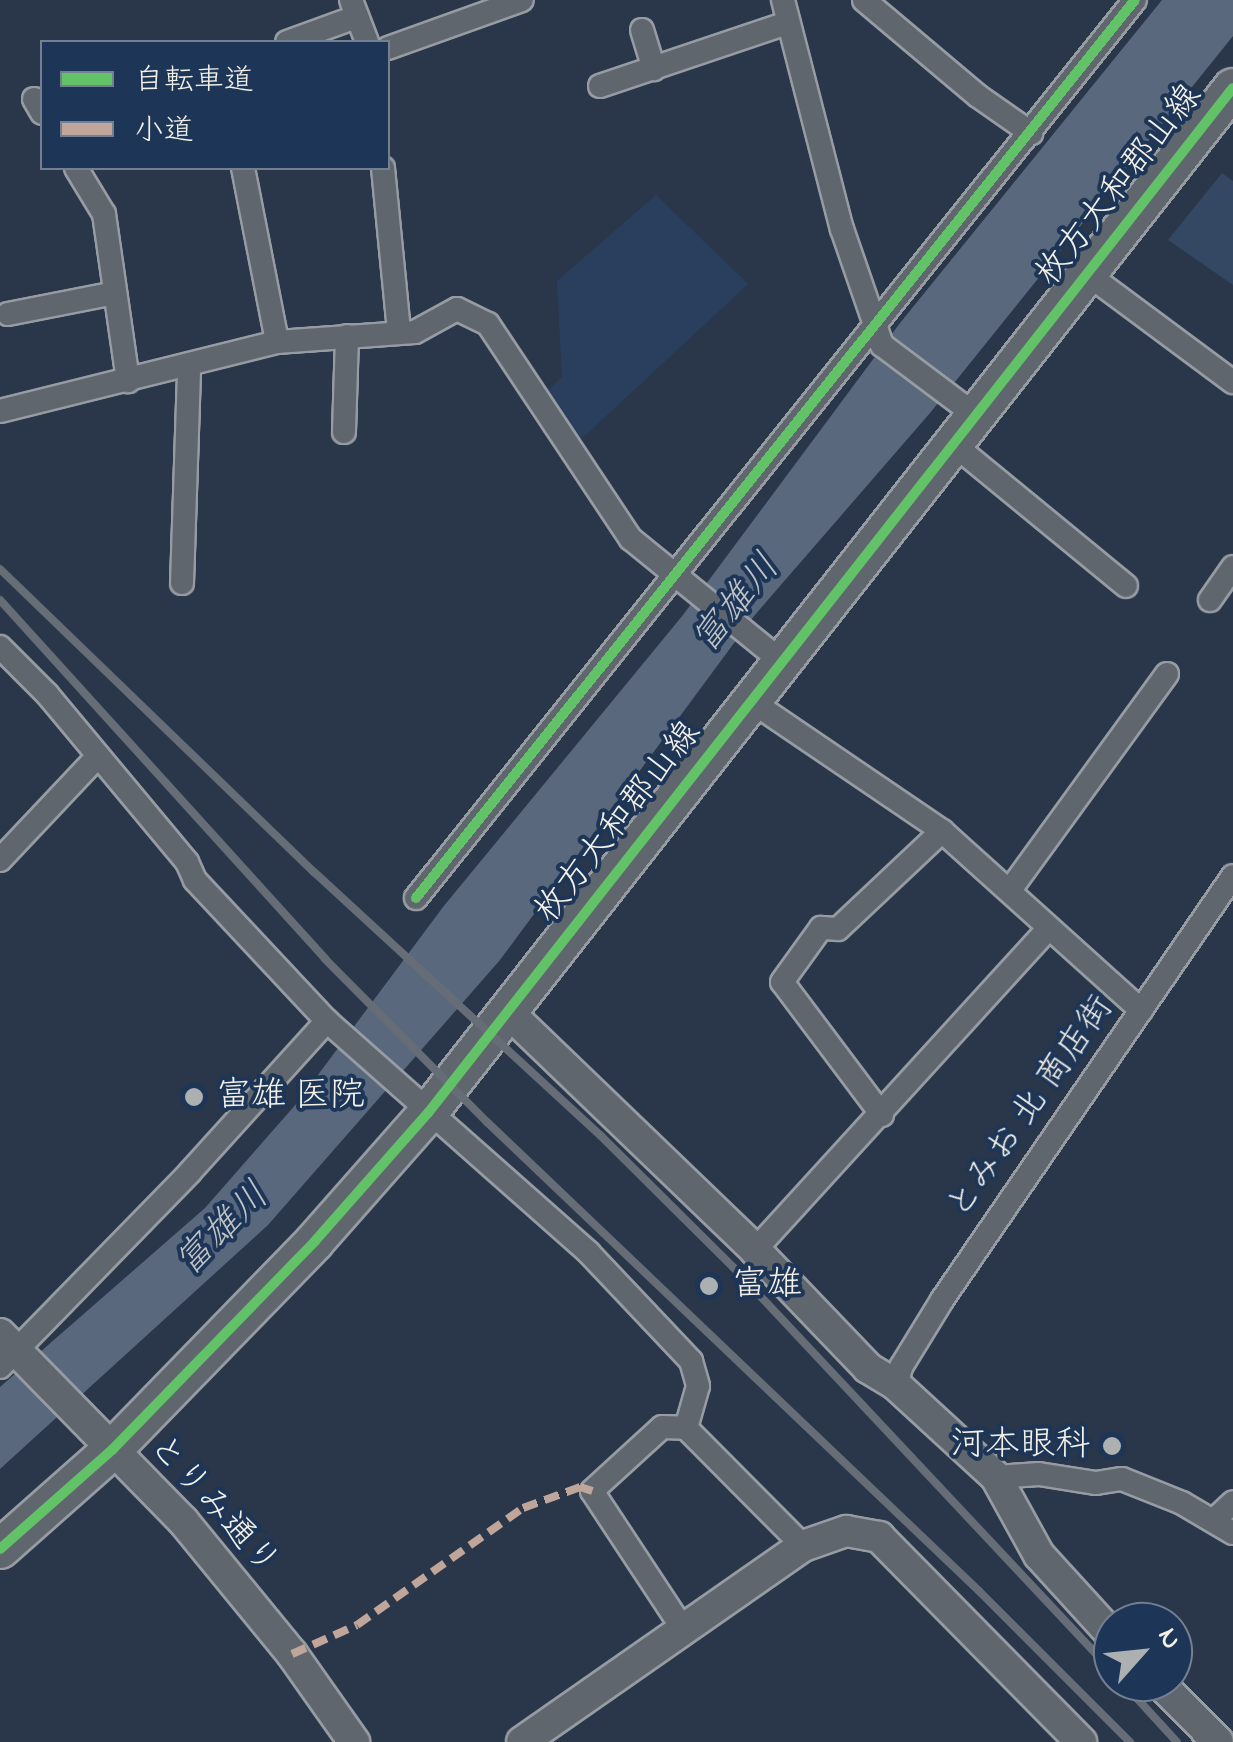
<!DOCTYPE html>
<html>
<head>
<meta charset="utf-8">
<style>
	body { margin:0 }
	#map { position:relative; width:1233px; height:1742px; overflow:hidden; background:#2a374a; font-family:"Indie Flower","Klee One",sans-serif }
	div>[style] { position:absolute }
	.built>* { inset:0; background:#2a3f5d }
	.green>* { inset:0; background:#344763 }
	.water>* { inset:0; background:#59687d }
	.roads { filter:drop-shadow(2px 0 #979ca3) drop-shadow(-2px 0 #979ca3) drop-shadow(0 2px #979ca3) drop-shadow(0 -2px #979ca3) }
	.minor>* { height:22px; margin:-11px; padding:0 11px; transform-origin:11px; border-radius:11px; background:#60666e }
	.tertiary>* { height:30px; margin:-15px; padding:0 15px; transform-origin:15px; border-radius:15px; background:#60666e }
	.primary>* { height:38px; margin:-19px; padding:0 19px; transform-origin:19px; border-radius:19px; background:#60666e }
	.rail>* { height:8px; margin:-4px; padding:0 4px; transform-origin:4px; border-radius:4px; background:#666d76 }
	.quiet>* { height:8px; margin-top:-4px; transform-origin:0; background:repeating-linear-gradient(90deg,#c0a59a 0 15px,transparent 0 23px) }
	.cycleway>* { height:10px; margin:-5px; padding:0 5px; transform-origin:5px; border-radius:5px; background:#61c268 }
	.dots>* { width:28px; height:28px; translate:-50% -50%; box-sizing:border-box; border:5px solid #1d3557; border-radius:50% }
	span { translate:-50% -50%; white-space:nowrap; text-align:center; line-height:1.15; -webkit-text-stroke:8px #1d3557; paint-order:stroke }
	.street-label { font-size:35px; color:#f4f1e8 }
	.poi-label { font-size:35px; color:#f4f1e8 }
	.left { translate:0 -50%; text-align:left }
	.right { translate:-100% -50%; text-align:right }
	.water-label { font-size:38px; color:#c0c3c4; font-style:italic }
	.legend { position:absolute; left:40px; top:40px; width:350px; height:130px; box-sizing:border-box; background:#1d3557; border:2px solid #738091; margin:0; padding:12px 18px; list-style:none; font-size:30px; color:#f4f1e8 }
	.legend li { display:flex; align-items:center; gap:20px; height:50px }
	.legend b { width:50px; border:2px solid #738091 }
	.north { position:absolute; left:1093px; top:1602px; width:100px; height:100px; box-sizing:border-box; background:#1d3557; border:2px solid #738091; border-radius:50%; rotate:63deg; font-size:28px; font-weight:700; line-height:40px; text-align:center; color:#f4f1e8 }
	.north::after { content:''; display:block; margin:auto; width:35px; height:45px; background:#adb0b1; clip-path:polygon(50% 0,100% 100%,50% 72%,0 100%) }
</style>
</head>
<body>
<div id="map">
	<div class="built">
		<div style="clip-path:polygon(656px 195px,748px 284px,576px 444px,543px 396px,562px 377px,557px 281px)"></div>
	</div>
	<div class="green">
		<div style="clip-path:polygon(1222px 173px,1233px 181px,1233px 285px,1168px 240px)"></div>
	</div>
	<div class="water">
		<div style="clip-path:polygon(1162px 0,1233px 0,1233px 36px,930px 413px,754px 616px,500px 960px,268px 1225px,0 1469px,0 1387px,205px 1208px,297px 1103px,443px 907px,683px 615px,900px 323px)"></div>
	</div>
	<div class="roads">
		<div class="minor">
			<div style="left:351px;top:0;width:45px;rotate:69.1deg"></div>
			<div style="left:783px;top:0;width:236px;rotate:75.6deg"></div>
			<div style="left:842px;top:229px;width:123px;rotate:71deg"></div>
			<div style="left:882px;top:345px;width:115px;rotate:36.9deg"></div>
			<div style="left:864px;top:0;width:149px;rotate:40.1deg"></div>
			<div style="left:978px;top:96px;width:65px;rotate:34.9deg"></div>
			<div style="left:642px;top:30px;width:41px;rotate:72.9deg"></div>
			<div style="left:287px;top:42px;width:73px;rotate:-19.9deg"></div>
			<div style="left:388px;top:48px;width:142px;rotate:-19.7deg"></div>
			<div style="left:600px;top:86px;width:197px;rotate:-18.6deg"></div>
			<div style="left:34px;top:99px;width:16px;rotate:60deg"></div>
			<div style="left:76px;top:168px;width:54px;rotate:58.7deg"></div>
			<div style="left:104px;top:214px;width:169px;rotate:81.8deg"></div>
			<div style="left:243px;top:168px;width:177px;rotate:78.9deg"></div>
			<div style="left:383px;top:168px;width:163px;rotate:84.4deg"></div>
			<div style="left:1086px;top:273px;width:183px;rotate:36.6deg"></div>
			<div style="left:8px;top:314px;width:109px;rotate:-11.1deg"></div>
			<div style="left:0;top:411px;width:285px;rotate:-14deg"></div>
			<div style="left:277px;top:342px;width:138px;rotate:-4.1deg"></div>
			<div style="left:415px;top:332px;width:48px;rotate:-28.7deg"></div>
			<div style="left:457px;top:309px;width:34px;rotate:26deg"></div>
			<div style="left:488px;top:324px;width:258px;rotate:56.4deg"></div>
			<div style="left:631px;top:539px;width:193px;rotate:39.1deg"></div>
			<div style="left:344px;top:432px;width:96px;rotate:-88.2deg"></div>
			<div style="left:952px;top:443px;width:225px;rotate:39.4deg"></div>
			<div style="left:182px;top:583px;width:216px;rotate:-88.1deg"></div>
			<div style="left:1210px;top:600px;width:40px;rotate:-55.1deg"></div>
			<div style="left:0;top:647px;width:66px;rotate:45deg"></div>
			<div style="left:47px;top:694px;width:219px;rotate:50.2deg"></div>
			<div style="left:187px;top:862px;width:20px;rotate:66deg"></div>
			<div style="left:195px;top:880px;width:193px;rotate:46.9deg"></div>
			<div style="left:327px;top:1021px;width:349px;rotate:41.5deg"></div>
			<div style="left:588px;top:1252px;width:150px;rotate:46.6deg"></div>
			<div style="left:691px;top:1361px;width:26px;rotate:74deg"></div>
			<div style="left:698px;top:1386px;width:44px;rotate:105.9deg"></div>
			<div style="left:751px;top:701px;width:231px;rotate:34.2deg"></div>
			<div style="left:942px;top:831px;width:268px;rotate:42deg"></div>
			<div style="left:0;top:860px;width:143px;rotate:-46.7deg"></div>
			<div style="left:1010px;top:890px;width:267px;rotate:-54deg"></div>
			<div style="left:416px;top:898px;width:1150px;rotate:-51.32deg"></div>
			<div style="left:882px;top:1115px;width:166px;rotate:-126.9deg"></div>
			<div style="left:782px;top:982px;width:67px;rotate:-54.2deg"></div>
			<div style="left:821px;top:928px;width:17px;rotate:3deg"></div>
			<div style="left:838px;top:929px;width:143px;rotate:-43.3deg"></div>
			<div style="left:755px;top:1250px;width:435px;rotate:-47.6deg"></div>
			<div style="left:0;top:1367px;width:272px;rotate:-45.7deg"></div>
			<div style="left:190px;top:1172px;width:204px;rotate:-47.8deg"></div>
			<div style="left:896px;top:1385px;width:19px;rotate:-74deg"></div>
			<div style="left:901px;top:1367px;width:79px;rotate:-58.5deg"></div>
			<div style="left:942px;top:1300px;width:514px;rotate:-55.54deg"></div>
			<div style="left:996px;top:1477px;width:43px;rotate:-4deg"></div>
			<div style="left:1039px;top:1474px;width:58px;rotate:9deg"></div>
			<div style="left:1096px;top:1483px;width:26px;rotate:-9deg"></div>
			<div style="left:1122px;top:1479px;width:65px;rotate:21.8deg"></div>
			<div style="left:1182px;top:1503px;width:59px;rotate:30.5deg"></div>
			<div style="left:1214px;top:1520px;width:26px;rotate:-43deg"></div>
			<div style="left:683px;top:1629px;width:165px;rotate:-123.4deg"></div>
			<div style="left:592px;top:1491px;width:95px;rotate:-42.4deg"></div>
			<div style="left:662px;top:1427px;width:24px;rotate:2deg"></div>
			<div style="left:686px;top:1428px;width:166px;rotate:45.2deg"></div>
		</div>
		<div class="tertiary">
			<div style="left:507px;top:1011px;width:344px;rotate:43.9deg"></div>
			<div style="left:755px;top:1250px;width:163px;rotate:46.2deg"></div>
			<div style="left:868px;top:1368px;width:33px;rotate:31deg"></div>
			<div style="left:896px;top:1385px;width:136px;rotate:42.6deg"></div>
			<div style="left:996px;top:1477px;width:89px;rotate:61.1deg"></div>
			<div style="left:1039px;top:1555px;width:110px;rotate:47.6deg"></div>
			<div style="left:0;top:1334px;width:263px;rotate:45.6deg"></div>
			<div style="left:184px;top:1522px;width:171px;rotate:50.7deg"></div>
			<div style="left:292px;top:1654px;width:108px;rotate:54.8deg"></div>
			<div style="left:1159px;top:1682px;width:84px;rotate:45.5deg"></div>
			<div style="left:522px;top:1742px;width:343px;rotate:-34.9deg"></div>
			<div style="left:803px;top:1546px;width:46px;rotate:-19.2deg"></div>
			<div style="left:846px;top:1531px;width:34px;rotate:10deg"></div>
			<div style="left:879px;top:1537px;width:288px;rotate:45.4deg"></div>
		</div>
		<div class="primary">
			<div style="left:0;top:1549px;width:149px;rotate:-41.5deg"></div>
			<div style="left:112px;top:1450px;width:291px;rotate:-45.8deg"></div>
			<div style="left:315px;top:1241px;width:171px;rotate:-48.6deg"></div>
			<div style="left:428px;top:1113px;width:1303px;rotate:-51.86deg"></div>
		</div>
	</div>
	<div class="rail">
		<div style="left:0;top:569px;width:436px;rotate:44deg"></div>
		<div style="left:314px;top:872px;width:390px;rotate:42.6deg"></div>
		<div style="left:601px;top:1136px;width:186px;rotate:44.8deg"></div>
		<div style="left:733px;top:1267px;width:555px;rotate:46.82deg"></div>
		<div style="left:0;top:600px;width:484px;rotate:47.8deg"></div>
		<div style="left:325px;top:959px;width:230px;rotate:45.2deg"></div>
		<div style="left:487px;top:1122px;width:680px;rotate:43.63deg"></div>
		<div style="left:979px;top:1591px;width:214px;rotate:45deg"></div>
		<div style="left:1122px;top:1682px;width:81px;rotate:47.5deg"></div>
	</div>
	<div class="quiet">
		<div style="left:292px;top:1654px;width:71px;rotate:-24deg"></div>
		<div style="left:357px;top:1625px;width:203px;rotate:-35.2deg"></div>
		<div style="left:523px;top:1508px;width:61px;rotate:-20.2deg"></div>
		<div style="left:580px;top:1487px;width:13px;rotate:18deg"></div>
	</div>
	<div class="cycleway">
		<div style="left:416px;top:898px;width:1150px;rotate:-51.32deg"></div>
		<div style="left:0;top:1549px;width:149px;rotate:-41.5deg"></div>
		<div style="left:112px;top:1450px;width:291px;rotate:-45.8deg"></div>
		<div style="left:315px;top:1241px;width:171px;rotate:-48.6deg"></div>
		<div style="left:428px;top:1113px;width:1303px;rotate:-51.86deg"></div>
	</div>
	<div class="dots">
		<div style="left:194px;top:1097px;background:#adb0b1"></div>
		<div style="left:709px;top:1286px;background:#adb0b1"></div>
		<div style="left:1112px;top:1446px;background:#adb0b1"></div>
	</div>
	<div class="street-label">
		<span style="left:1120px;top:186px;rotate:-52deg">枚方大和郡山線</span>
		<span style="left:619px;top:823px;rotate:-52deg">枚方大和郡山線</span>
		<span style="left:1031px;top:1108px;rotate:-55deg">とみお 北 商店街</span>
		<span style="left:213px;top:1506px;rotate:48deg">とりみ通り</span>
	</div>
	<div class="poi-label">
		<span class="left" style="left:216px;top:1097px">富雄 医院</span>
		<span class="left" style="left:732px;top:1286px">富雄</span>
		<span class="right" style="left:1090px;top:1446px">河本眼科</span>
	</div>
	<div class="water-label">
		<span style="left:738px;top:605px;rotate:-51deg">富雄川</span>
		<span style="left:224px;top:1231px;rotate:-45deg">富雄川</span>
	</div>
	<ul class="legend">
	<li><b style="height:12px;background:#61c268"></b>自転車道</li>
	<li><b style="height:12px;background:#c0a59a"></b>小道</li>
	</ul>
	<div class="north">N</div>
</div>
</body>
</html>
